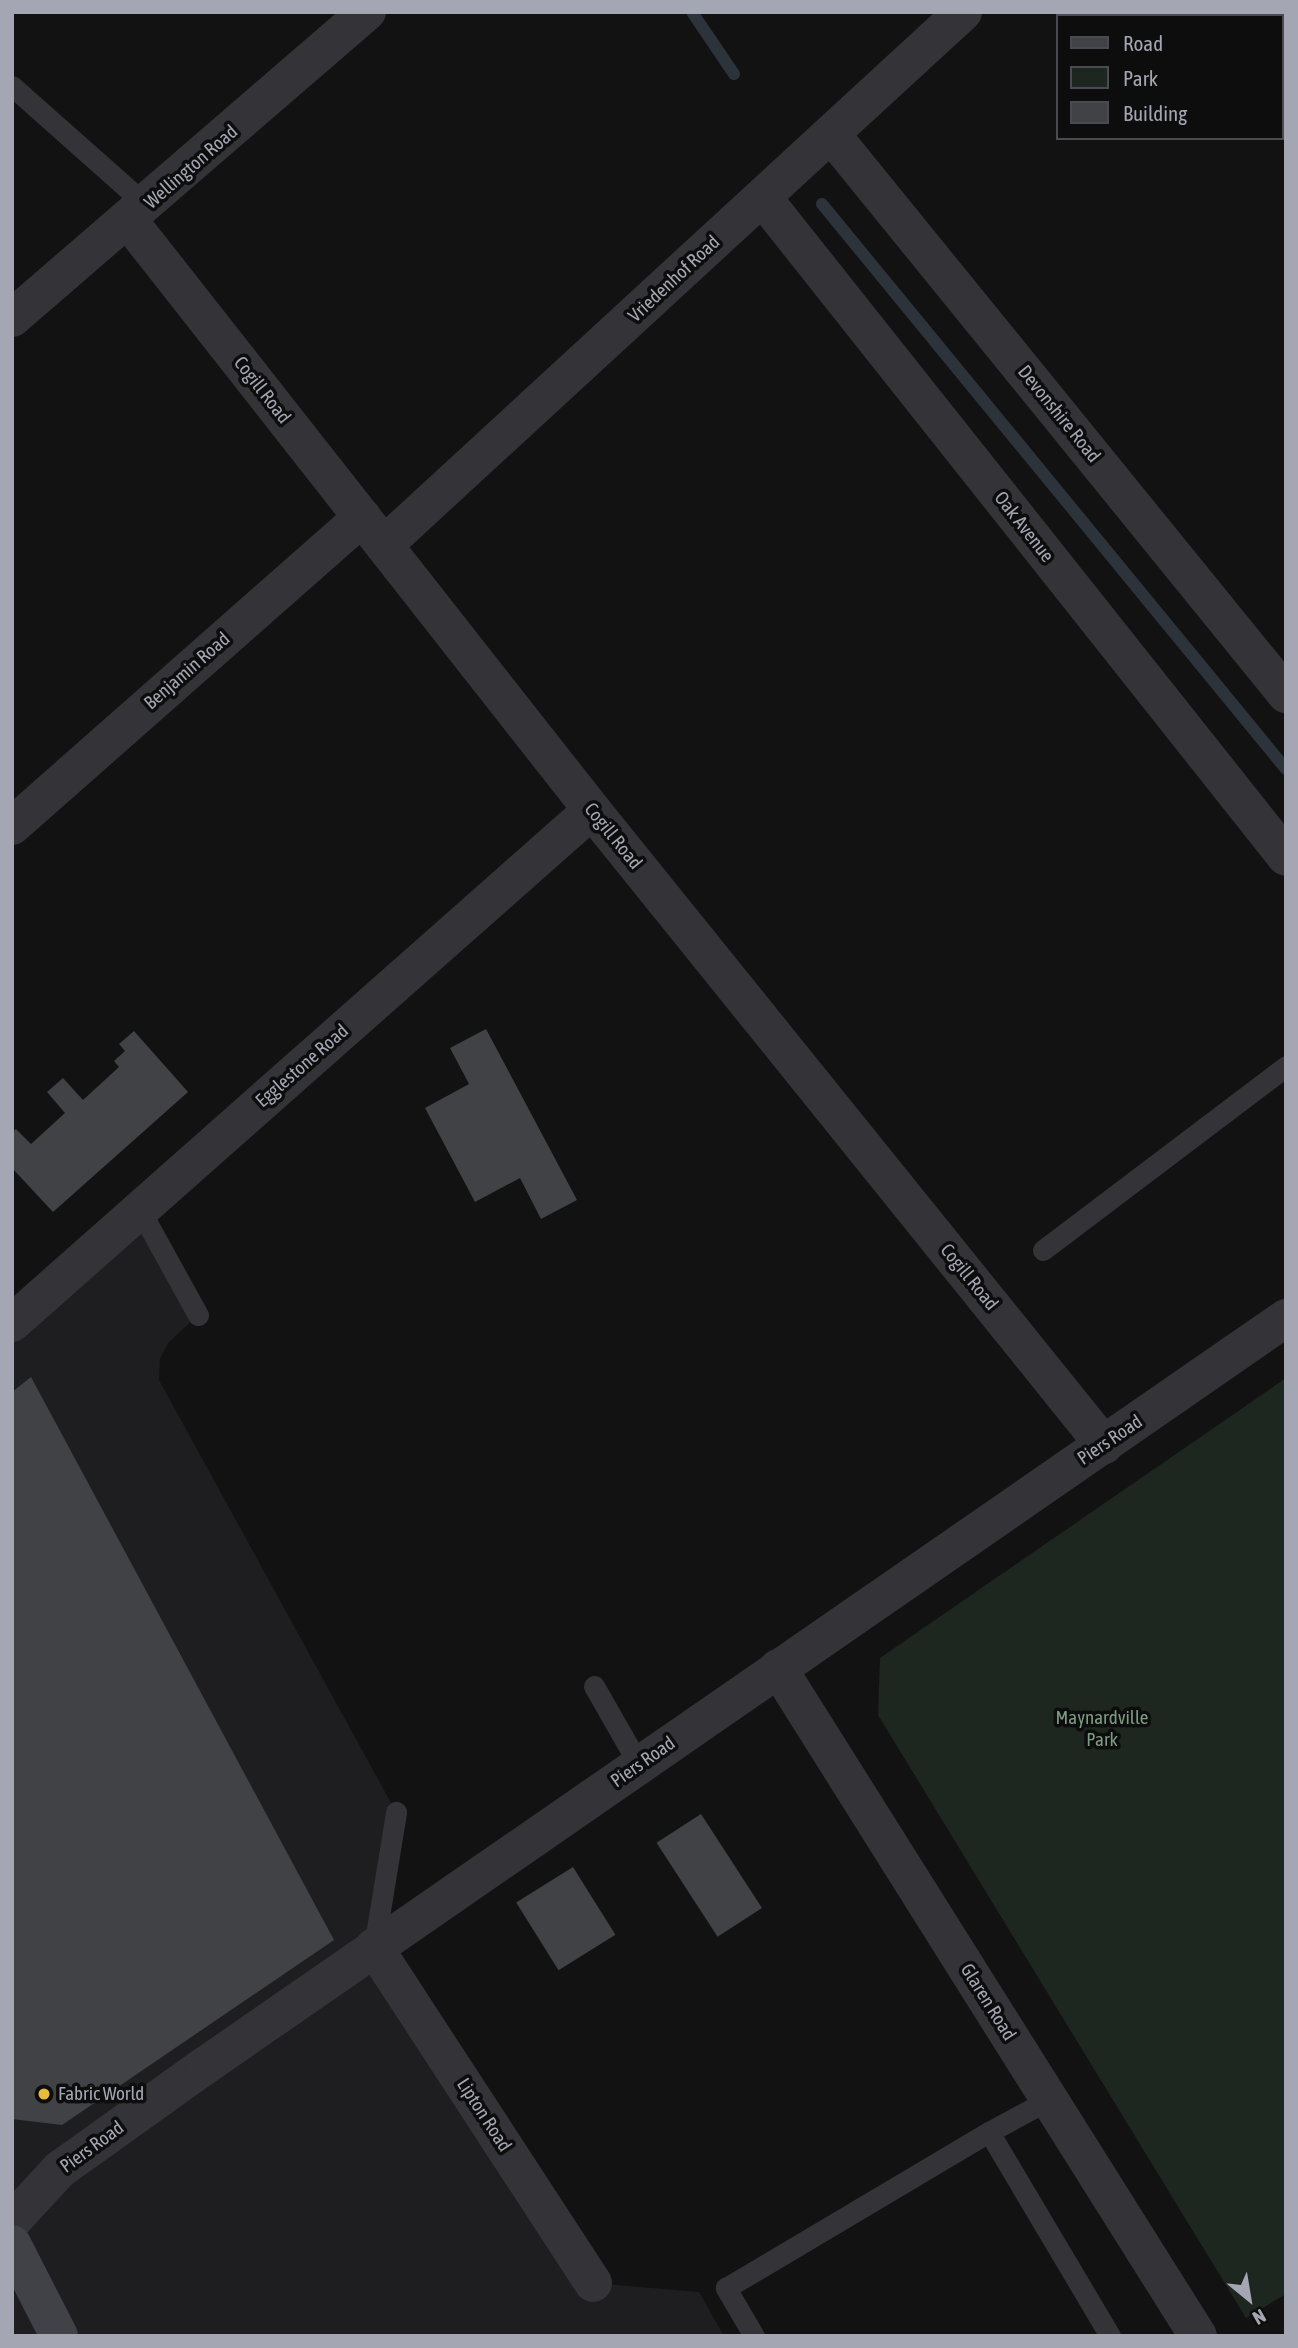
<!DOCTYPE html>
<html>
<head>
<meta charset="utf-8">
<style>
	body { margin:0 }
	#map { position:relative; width:1298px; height:2348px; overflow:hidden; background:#121213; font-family:"Asap Condensed",sans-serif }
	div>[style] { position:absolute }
	.built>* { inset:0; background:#1e1e20 }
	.green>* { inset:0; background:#1e2620 }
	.stream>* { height:12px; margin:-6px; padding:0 6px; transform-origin:6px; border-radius:6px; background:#2c333b }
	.building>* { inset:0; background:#414246; transform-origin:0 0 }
	.lane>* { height:21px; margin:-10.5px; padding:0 10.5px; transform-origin:10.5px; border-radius:10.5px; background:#333338 }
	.street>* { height:38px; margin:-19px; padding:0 19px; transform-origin:19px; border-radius:19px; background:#333338 }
	.secondary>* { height:38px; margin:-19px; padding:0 19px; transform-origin:19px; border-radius:19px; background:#414248 }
	.dots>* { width:19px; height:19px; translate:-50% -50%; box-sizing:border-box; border:4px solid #0d0d0e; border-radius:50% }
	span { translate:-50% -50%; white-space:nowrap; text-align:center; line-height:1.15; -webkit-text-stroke:7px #0d0d0e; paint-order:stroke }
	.street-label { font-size:19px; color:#a4a7b3 }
	.park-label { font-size:19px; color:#7c9d81 }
	.poi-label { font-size:19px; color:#a4a7b3 }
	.left { translate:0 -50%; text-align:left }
	.frame { position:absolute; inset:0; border:14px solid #a4a7b3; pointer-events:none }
	.legend { position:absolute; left:1056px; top:14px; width:228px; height:126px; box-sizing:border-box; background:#0d0d0e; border:2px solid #494b50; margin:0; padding:9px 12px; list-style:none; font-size:21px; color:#a4a7b3 }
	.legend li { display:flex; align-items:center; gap:14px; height:35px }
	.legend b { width:35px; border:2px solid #494b50 }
	.north { position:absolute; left:1214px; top:2264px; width:70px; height:70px; -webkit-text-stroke:5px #0d0d0e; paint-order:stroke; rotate:150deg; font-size:19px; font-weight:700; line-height:28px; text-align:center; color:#a4a7b3 }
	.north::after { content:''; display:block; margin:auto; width:24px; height:32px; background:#a4a7b3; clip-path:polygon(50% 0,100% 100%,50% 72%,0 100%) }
</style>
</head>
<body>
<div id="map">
	<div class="built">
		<div style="clip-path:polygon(140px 1210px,198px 1315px,169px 1342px,160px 1358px,159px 1380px,396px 1812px,374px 1947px,593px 2283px,699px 2292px,724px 2336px,12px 2336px,12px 1323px)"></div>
	</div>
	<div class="green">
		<div style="clip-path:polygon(1286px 1378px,1286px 2294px,1246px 2318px,878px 1715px,880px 1658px)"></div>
	</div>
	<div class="stream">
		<div style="left:692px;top:12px;width:75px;rotate:55.9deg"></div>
		<div style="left:822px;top:204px;width:731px;rotate:50.61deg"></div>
	</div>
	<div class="building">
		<div style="clip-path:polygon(486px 1029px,577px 1200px,541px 1219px,520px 1178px,475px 1202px,425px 1108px,469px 1084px,450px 1048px)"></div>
		<div style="clip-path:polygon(134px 1031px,188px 1092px,53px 1212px,12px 1168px,12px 1132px,16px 1129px,31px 1144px,65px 1113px,47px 1092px,63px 1078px,83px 1100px,119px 1067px,114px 1061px,125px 1051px,119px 1044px)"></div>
		<div style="clip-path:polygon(31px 1377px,334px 1940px,62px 2125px,12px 2119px,12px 1392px)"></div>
		<div style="left:701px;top:1814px;width:112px;height:53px;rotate:57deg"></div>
		<div style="left:573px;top:1867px;width:80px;height:67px;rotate:58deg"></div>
	</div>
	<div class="lane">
		<div style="left:12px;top:86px;width:181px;rotate:41.6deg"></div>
		<div style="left:140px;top:1210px;width:120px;rotate:61.1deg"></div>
		<div style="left:1043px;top:1250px;width:305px;rotate:-37.1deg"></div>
		<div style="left:594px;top:1686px;width:91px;rotate:60.3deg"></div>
		<div style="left:374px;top:1947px;width:137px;rotate:-80.7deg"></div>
		<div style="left:989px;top:2132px;width:67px;rotate:-28.5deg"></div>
		<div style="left:754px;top:2336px;width:56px;rotate:-120.3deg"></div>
		<div style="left:726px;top:2288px;width:306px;rotate:-30.7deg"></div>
		<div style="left:989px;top:2132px;width:237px;rotate:59.3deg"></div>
	</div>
	<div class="street">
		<div style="left:831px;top:134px;width:722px;rotate:50.91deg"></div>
		<div style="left:763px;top:198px;width:841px;rotate:51.56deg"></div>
		<div style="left:129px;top:221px;width:749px;rotate:51.83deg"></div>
		<div style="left:592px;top:810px;width:816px;rotate:51.12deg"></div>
		<div style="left:12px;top:318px;width:469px;rotate:-40.8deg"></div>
		<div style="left:384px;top:545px;width:787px;rotate:-42.63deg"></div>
		<div style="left:12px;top:826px;width:467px;rotate:-41.4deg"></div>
		<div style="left:12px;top:1323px;width:774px;rotate:-41.49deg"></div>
		<div style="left:778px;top:1668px;width:789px;rotate:57.84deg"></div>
		<div style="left:374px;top:1947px;width:401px;rotate:56.9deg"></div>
		<div style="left:12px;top:2221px;width:69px;rotate:-47.3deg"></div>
		<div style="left:59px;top:2170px;width:177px;rotate:-35.6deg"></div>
		<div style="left:203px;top:2067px;width:1317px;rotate:-34.67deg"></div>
	</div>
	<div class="secondary">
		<div style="left:12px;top:2244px;width:103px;rotate:62.9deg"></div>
	</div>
	<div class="dots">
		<div style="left:44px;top:2094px;background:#e5bb38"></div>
	</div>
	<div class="street-label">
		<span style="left:191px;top:167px;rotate:-41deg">Wellington Road</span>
		<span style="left:674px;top:279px;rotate:-43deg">Vriedenhof Road</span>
		<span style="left:262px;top:390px;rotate:52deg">Cogill Road</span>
		<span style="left:1059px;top:414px;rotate:51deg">Devonshire Road</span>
		<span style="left:1024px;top:527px;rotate:52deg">Oak Avenue</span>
		<span style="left:187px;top:671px;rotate:-41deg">Benjamin Road</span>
		<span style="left:613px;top:836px;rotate:51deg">Cogill Road</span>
		<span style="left:302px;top:1066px;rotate:-41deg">Egglestone Road</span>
		<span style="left:969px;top:1277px;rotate:51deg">Cogill Road</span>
		<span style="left:1110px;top:1440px;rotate:-34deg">Piers Road</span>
		<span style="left:643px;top:1762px;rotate:-35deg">Piers Road</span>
		<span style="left:988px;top:2002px;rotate:58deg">Glaren Road</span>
		<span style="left:484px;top:2115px;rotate:57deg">Lipton Road</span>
		<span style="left:92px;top:2147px;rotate:-36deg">Piers Road</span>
	</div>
	<div class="park-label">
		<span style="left:1102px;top:1729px">Maynardville<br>Park</span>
	</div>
	<div class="poi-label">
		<span class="left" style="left:58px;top:2094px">Fabric World</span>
	</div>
	<div class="frame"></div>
	<ul class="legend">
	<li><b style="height:9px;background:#414248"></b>Road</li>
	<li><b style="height:19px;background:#1e2620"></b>Park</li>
	<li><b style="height:19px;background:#414246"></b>Building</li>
	</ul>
	<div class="north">N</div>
</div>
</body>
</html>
